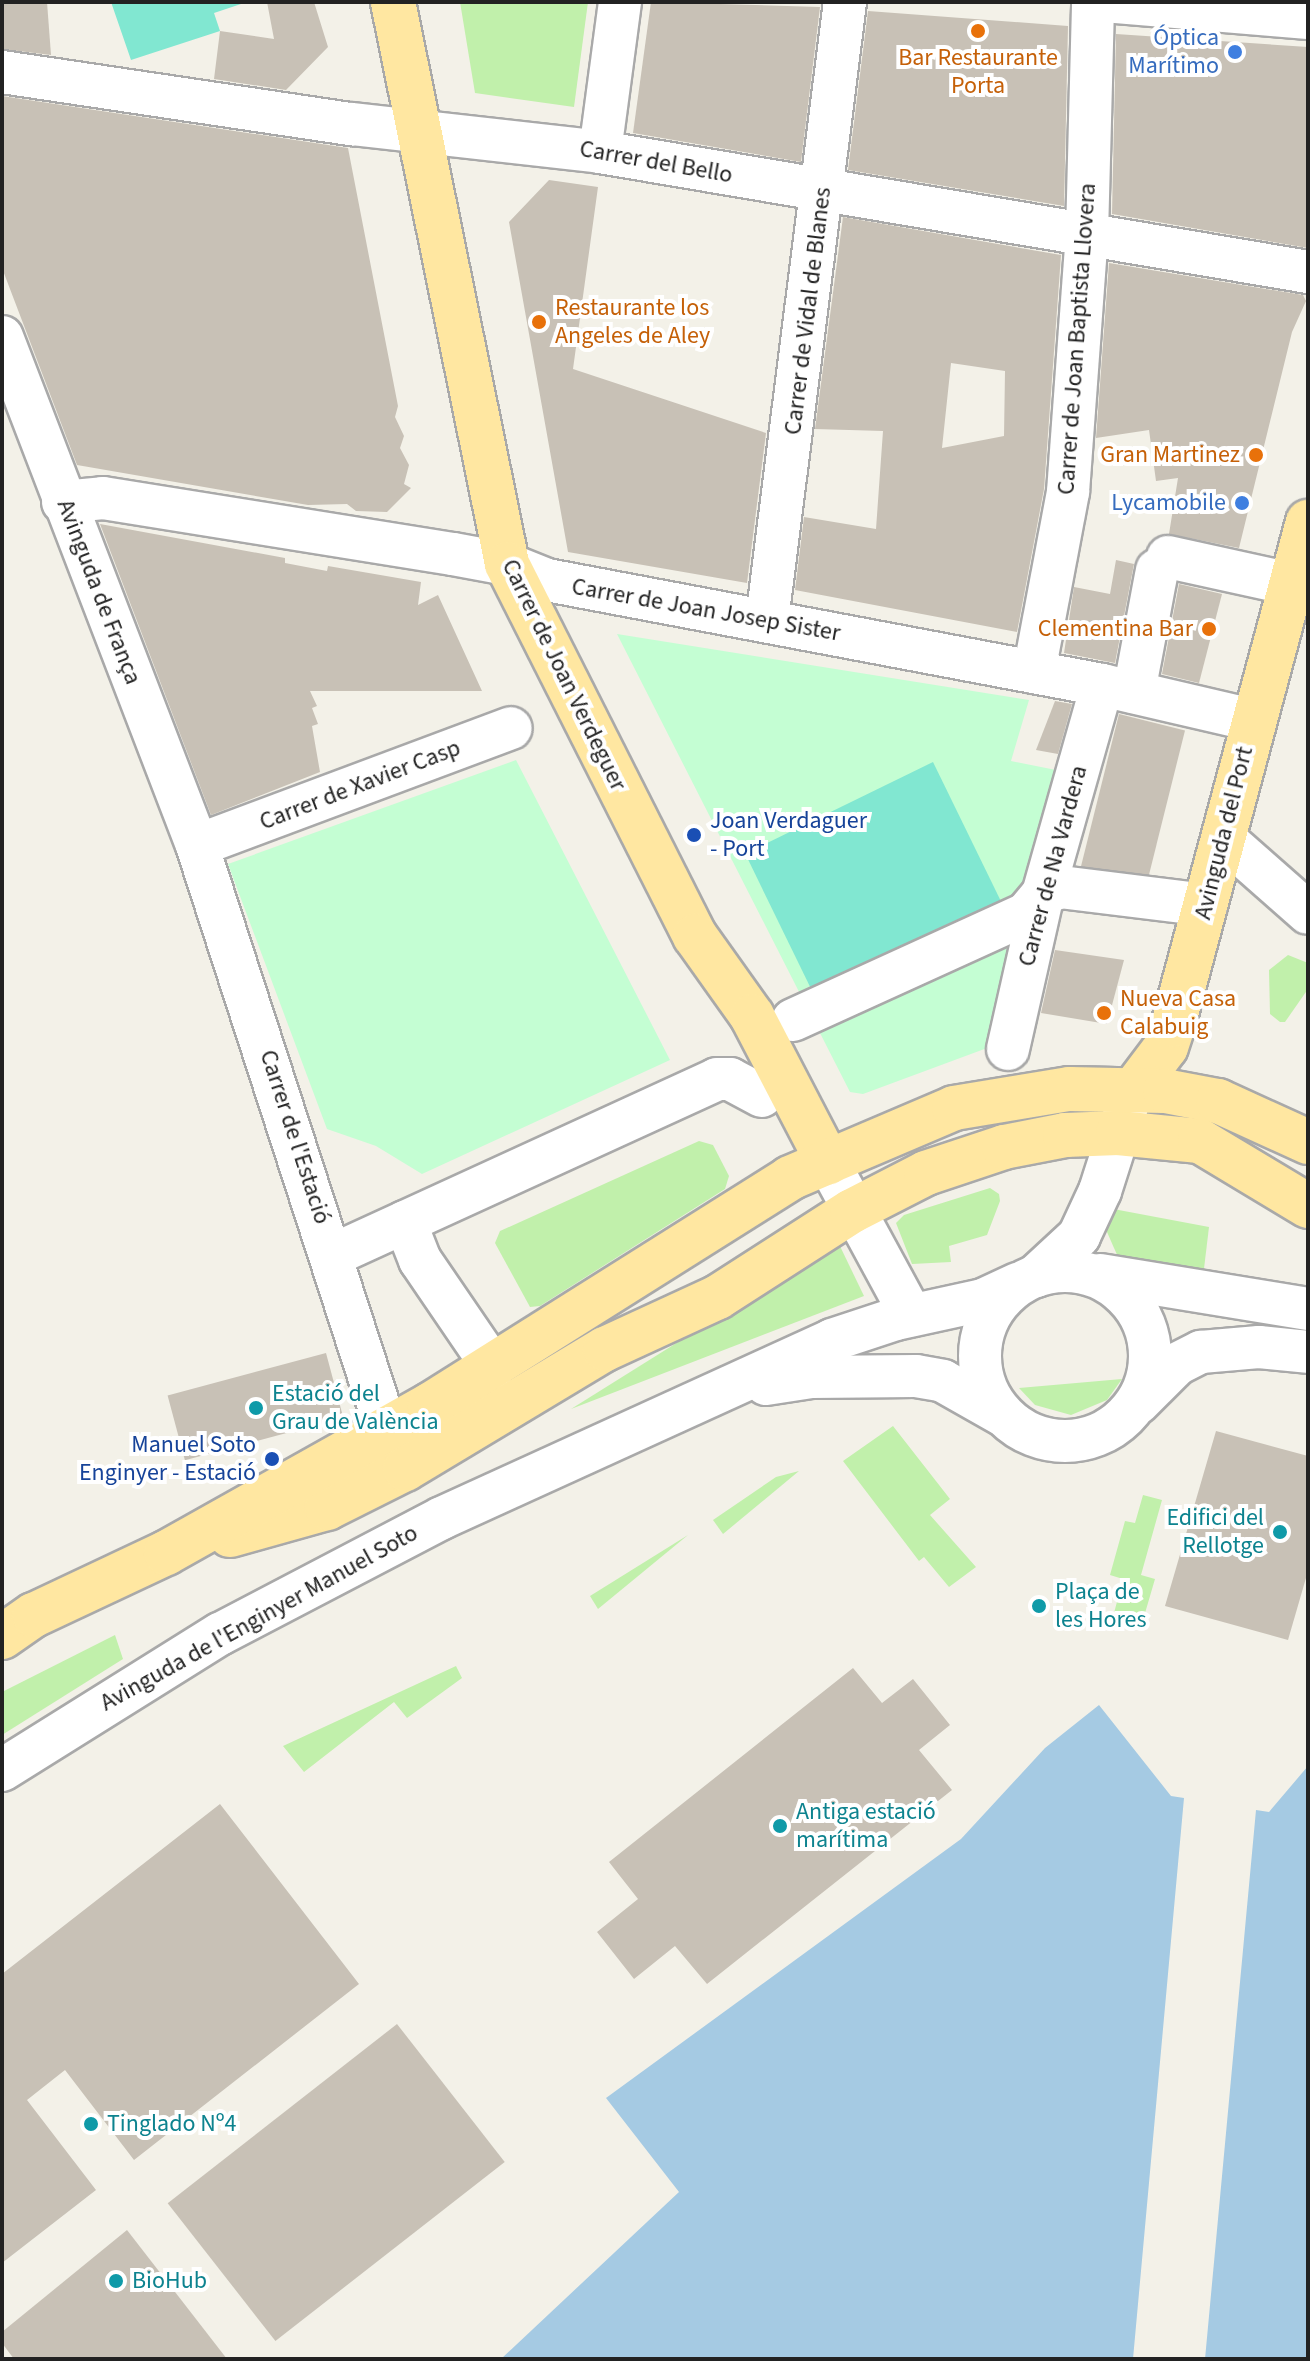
<!DOCTYPE html>
<html>
<head>
<meta charset="utf-8">
<style>
	body { margin:0 }
	#map { position:relative; width:1310px; height:2361px; overflow:hidden; background:#f3f1e8; font-family:"Source Sans 3",sans-serif }
	div>[style] { position:absolute }
	.grass>* { inset:0; background:#c1f0ab }
	.park>* { inset:0; background:#c4fed3 }
	.pitch>* { inset:0; background:#81e7d1; transform-origin:0 0 }
	.water>* { inset:0; background:#a5cae3 }
	.building>* { inset:0; background:#c8c1b6; transform-origin:0 0 }
	.roads { filter:drop-shadow(2px 0 #a9a9a9) drop-shadow(-2px 0 #a9a9a9) drop-shadow(0 2px #a9a9a9) drop-shadow(0 -2px #a9a9a9) }
	.minor>* { height:42px; margin:-21px; padding:0 21px; transform-origin:21px; border-radius:21px; background:#fff }
	.minor>.ring { margin:-21px; padding:0; box-sizing:content-box; background:none; border:42px solid #fff; border-radius:50% }
	.major>* { height:44px; margin:-22px; padding:0 22px; transform-origin:22px; border-radius:22px; background:#ffe7a1 }
	.dots>* { width:22px; height:22px; translate:-50% -50%; box-sizing:border-box; border:4px solid #fff; border-radius:50% }
	span { translate:-50% -50%; white-space:nowrap; text-align:center; line-height:1.15; -webkit-text-stroke:8px #fff; paint-order:stroke }
	.shop-label { font-size:24px; color:#366cbe }
	.right { translate:-100% -50%; text-align:right }
	.food-label { font-size:24px; color:#c56008 }
	.left { translate:0 -50%; text-align:left }
	.street-label { font-size:24px; color:#222 }
	.transit-label { font-size:24px; color:#164399 }
	.culture-label { font-size:24px; color:#0d838f }
	.frame { position:absolute; inset:0; border:4px solid #222; pointer-events:none }
</style>
</head>
<body>
<div id="map">
	<div class="grass">
		<div style="clip-path:polygon(460px 2px,588px 2px,574px 107px,475px 93px)"></div>
		<div style="clip-path:polygon(1288px 955px,1308px 963px,1308px 989px,1285px 1022px,1280px 1022px,1270px 1014px,1269px 970px)"></div>
		<div style="clip-path:polygon(699px 1141px,713px 1145px,729px 1176px,725px 1189px,540px 1306px,530px 1307px,495px 1243px,500px 1231px)"></div>
		<div style="clip-path:polygon(990px 1188px,999px 1194px,1000px 1201px,987px 1235px,949px 1246px,951px 1262px,912px 1264px,896px 1223px,904px 1215px)"></div>
		<div style="clip-path:polygon(1108px 1208px,1209px 1227px,1203px 1277px,1118px 1257px,1103px 1223px)"></div>
		<div style="clip-path:polygon(838px 1242px,864px 1296px,571px 1409px)"></div>
		<div style="clip-path:polygon(1122px 1379px,1107px 1400px,1071px 1415px,1035px 1405px,1019px 1388px)"></div>
		<div style="clip-path:polygon(893px 1426px,950px 1499px,930px 1515px,976px 1567px,949px 1587px,924px 1557px,919px 1561px,843px 1461px)"></div>
		<div style="clip-path:polygon(799px 1471px,723px 1534px,713px 1520px,776px 1477px)"></div>
		<div style="clip-path:polygon(1143px 1495px,1162px 1500px,1141px 1575px,1155px 1579px,1143px 1620px,1114px 1613px,1123px 1579px,1110px 1575px,1125px 1521px,1135px 1523px)"></div>
		<div style="clip-path:polygon(688px 1535px,598px 1609px,590px 1596px)"></div>
		<div style="clip-path:polygon(115px 1635px,123px 1659px,2px 1735px,2px 1692px)"></div>
		<div style="clip-path:polygon(456px 1666px,462px 1678px,407px 1718px,394px 1702px,304px 1772px,283px 1746px)"></div>
	</div>
	<div class="park">
		<div style="clip-path:polygon(617px 634px,1029px 700px,1011px 761px,1066px 772px,1006px 1041px,863px 1094px,850px 1092px)"></div>
		<div style="clip-path:polygon(516px 760px,670px 1060px,422px 1174px,376px 1146px,327px 1129px,228px 864px)"></div>
	</div>
	<div class="pitch">
		<div style="clip-path:polygon(111px 2px,247px 2px,214px 13px,220px 31px,131px 60px)"></div>
		<div style="left:933px;top:762px;width:155px;height:209px;rotate:64deg"></div>
	</div>
	<div class="water">
		<div style="clip-path:polygon(1099px 1705px,1171px 1796px,1184px 1798px,1133px 2359px,501px 2359px,679px 2192px,606px 2098px,961px 1839px,1045px 1748px)"></div>
		<div style="clip-path:polygon(1308px 1766px,1308px 2359px,1205px 2359px,1256px 1810px,1269px 1812px)"></div>
	</div>
	<div class="building">
		<div style="clip-path:polygon(2px 2px,47px 2px,51px 55px,2px 49px)"></div>
		<div style="clip-path:polygon(267px 2px,314px 2px,328px 47px,286px 90px,214px 79px,220px 31px,274px 39px)"></div>
		<div style="clip-path:polygon(651px 2px,820px 7px,801px 162px,633px 133px)"></div>
		<div style="clip-path:polygon(868px 11px,1068px 26px,1064px 206px,848px 170px)"></div>
		<div style="clip-path:polygon(1116px 34px,1308px 47px,1308px 248px,1112px 214px)"></div>
		<div style="clip-path:polygon(2px 96px,348px 148px,398px 406px,395px 417px,404px 436px,400px 448px,409px 465px,404px 484px,411px 488px,387px 512px,356px 511px,347px 504px,308px 505px,77px 465px,2px 268px)"></div>
		<div style="clip-path:polygon(549px 180px,598px 187px,573px 369px,766px 433px,747px 583px,568px 552px,509px 222px)"></div>
		<div style="clip-path:polygon(evenodd,843px 217px,1061px 255px,1044px 489px,1017px 632px,795px 590px,804px 517px,876px 529px,883px 431px,815px 429px,843px 217px,951px 363px,1005px 371px,1004px 436px,942px 448px,951px 363px)"></div>
		<div style="clip-path:polygon(1109px 263px,1303px 295px,1306px 301px,1292px 332px,1239px 548px,1169px 534px,1178px 478px,1156px 481px,1149px 430px,1096px 438px)"></div>
		<div style="clip-path:polygon(100px 524px,285px 558px,285px 563px,327px 571px,328px 566px,421px 582px,418px 605px,438px 595px,482px 691px,310px 691px,317px 706px,312px 708px,318px 724px,312px 726px,320px 772px,211px 815px)"></div>
		<div style="clip-path:polygon(1116px 560px,1134px 564px,1115px 663px,1064px 653px,1074px 587px,1110px 594px)"></div>
		<div style="clip-path:polygon(1179px 584px,1222px 594px,1199px 683px,1162px 674px)"></div>
		<div style="clip-path:polygon(1055px 701px,1072px 704px,1058px 754px,1036px 750px)"></div>
		<div style="left:1119px;top:714px;width:68px;height:157px;rotate:14deg"></div>
		<div style="clip-path:polygon(1055px 950px,1124px 960px,1107px 1024px,1041px 1013px)"></div>
		<div style="left:326px;top:1353px;width:67px;height:164px;rotate:75deg"></div>
		<div style="clip-path:polygon(1216px 1431px,1308px 1456px,1308px 1571px,1288px 1640px,1165px 1606px)"></div>
		<div style="clip-path:polygon(853px 1668px,882px 1703px,913px 1679px,950px 1725px,919px 1750px,952px 1790px,707px 1984px,675px 1946px,634px 1979px,597px 1932px,638px 1899px,609px 1862px)"></div>
		<div style="clip-path:polygon(220px 1804px,359px 1984px,134px 2160px,65px 2070px,27px 2100px,96px 2190px,2px 2263px,2px 1974px)"></div>
		<div style="left:397px;top:2024px;width:175px;height:291px;rotate:52deg"></div>
		<div style="clip-path:polygon(127px 2230px,227px 2359px,14px 2359px,2px 2343px,2px 2332px)"></div>
	</div>
	<div class="roads">
		<div class="minor">
			<div style="left:1116px;top:2px;width:193px;rotate:4.8deg"></div>
			<div style="left:2px;top:72px;width:354px;rotate:8.5deg"></div>
			<div style="left:352px;top:124px;width:250px;rotate:6.4deg"></div>
			<div style="left:600px;top:152px;width:718px;rotate:9.62deg"></div>
			<div style="left:600px;top:152px;width:151px;rotate:-82.4deg"></div>
			<div style="left:2px;top:337px;width:544px;rotate:69deg"></div>
			<div style="left:197px;top:845px;width:616px;rotate:72.04deg"></div>
			<div style="left:63px;top:502px;width:40px;rotate:-5.7deg"></div>
			<div style="left:103px;top:498px;width:354px;rotate:9.1deg"></div>
			<div style="left:453px;top:554px;width:55px;rotate:10.5deg"></div>
			<div style="left:507px;top:564px;width:43px;rotate:21.8deg"></div>
			<div style="left:547px;top:580px;width:565px;rotate:10.71deg"></div>
			<div style="left:1102px;top:685px;width:155px;rotate:13.1deg"></div>
			<div style="left:1168px;top:557px;width:126px;rotate:12.4deg"></div>
			<div style="left:767px;top:620px;width:623px;rotate:-82.81deg"></div>
			<div style="left:1034px;top:672px;width:183px;rotate:-79.3deg"></div>
			<div style="left:1068px;top:492px;width:258px;rotate:-85.8deg"></div>
			<div style="left:1087px;top:235px;width:233px;rotate:-88.5deg"></div>
			<div style="left:1134px;top:692px;width:124px;rotate:-79.3deg"></div>
			<div style="left:1223px;top:838px;width:113px;rotate:41.4deg"></div>
			<div style="left:209px;top:841px;width:322px;rotate:-20.5deg"></div>
			<div style="left:793px;top:1020px;width:256px;rotate:-24.5deg"></div>
			<div style="left:1026px;top:914px;width:26px;rotate:-50deg"></div>
			<div style="left:1043px;top:894px;width:18px;rotate:-22deg"></div>
			<div style="left:1060px;top:887px;width:147px;rotate:7deg"></div>
			<div style="left:1008px;top:1049px;width:159px;rotate:-77.3deg"></div>
			<div style="left:1043px;top:894px;width:217px;rotate:-74.2deg"></div>
			<div style="left:828px;top:1162px;width:174px;rotate:61.5deg"></div>
			<div style="left:405px;top:1222px;width:41px;rotate:68.5deg"></div>
			<div style="left:420px;top:1260px;width:130px;rotate:55.7deg"></div>
			<div style="left:333px;top:1255px;width:422px;rotate:-24.6deg"></div>
			<div style="left:717px;top:1079px;width:13px"></div>
			<div style="left:730px;top:1079px;width:36px;rotate:28deg"></div>
			<div class="ring" style="left:980px;top:1271px;width:128px;height:128px"></div>
			<div style="left:1100px;top:1275px;width:211px;rotate:9.3deg"></div>
			<div style="left:1036px;top:1276px;width:59px;rotate:-42.9deg"></div>
			<div style="left:1079px;top:1236px;width:50px;rotate:-65deg"></div>
			<div style="left:1100px;top:1191px;width:96px;rotate:-72.3deg"></div>
			<div style="left:766px;top:1384px;width:46px;rotate:-8.8deg"></div>
			<div style="left:811px;top:1377px;width:105px;rotate:-0.5deg"></div>
			<div style="left:916px;top:1376px;width:27px;rotate:10deg"></div>
			<div style="left:943px;top:1381px;width:67px;rotate:29.6deg"></div>
			<div style="left:1138px;top:1403px;width:55px;rotate:-45deg"></div>
			<div style="left:1177px;top:1364px;width:27px;rotate:-27deg"></div>
			<div style="left:1201px;top:1352px;width:58px;rotate:-4.9deg"></div>
			<div style="left:1259px;top:1347px;width:49px;rotate:5.8deg"></div>
			<div style="left:2px;top:1770px;width:257px;rotate:-32deg"></div>
			<div style="left:220px;top:1634px;width:250px;rotate:-27.6deg"></div>
			<div style="left:442px;top:1518px;width:429px;rotate:-24.5deg"></div>
			<div style="left:832px;top:1340px;width:67px;rotate:-18.2deg"></div>
			<div style="left:896px;top:1319px;width:89px;rotate:-12.3deg"></div>
			<div style="left:983px;top:1300px;width:38px;rotate:-25deg"></div>
		</div>
		<div class="major">
			<div style="left:393px;top:2px;width:573px;rotate:78.53deg"></div>
			<div style="left:507px;top:564px;width:417px;rotate:63.2deg"></div>
			<div style="left:695px;top:936px;width:98px;rotate:54.5deg"></div>
			<div style="left:752px;top:1016px;width:165px;rotate:62.5deg"></div>
			<div style="left:1135px;top:1088px;width:51px;rotate:-52.9deg"></div>
			<div style="left:1166px;top:1047px;width:23px;rotate:-72deg"></div>
			<div style="left:1173px;top:1025px;width:521px;rotate:-74.98deg"></div>
			<div style="left:230px;top:1535px;width:101px;rotate:-15.6deg"></div>
			<div style="left:327px;top:1508px;width:87px;rotate:-26.6deg"></div>
			<div style="left:405px;top:1469px;width:233px;rotate:-31deg"></div>
			<div style="left:605px;top:1349px;width:124px;rotate:-24.7deg"></div>
			<div style="left:718px;top:1297px;width:159px;rotate:-32.7deg"></div>
			<div style="left:852px;top:1211px;width:83px;rotate:-27.2deg"></div>
			<div style="left:926px;top:1173px;width:82px;rotate:-18.4deg"></div>
			<div style="left:1004px;top:1147px;width:62px;rotate:-11.1deg"></div>
			<div style="left:1065px;top:1135px;width:53px;rotate:-2.2deg"></div>
			<div style="left:1118px;top:1133px;width:82px;rotate:5.6deg"></div>
			<div style="left:1200px;top:1141px;width:126px;rotate:31deg"></div>
			<div style="left:2px;top:1637px;width:39px;rotate:-35deg"></div>
			<div style="left:34px;top:1615px;width:146px;rotate:-25.2deg"></div>
			<div style="left:166px;top:1553px;width:303px;rotate:-29.3deg"></div>
			<div style="left:430px;top:1405px;width:426px;rotate:-32.2deg"></div>
			<div style="left:790px;top:1178px;width:178px;rotate:-23.1deg"></div>
			<div style="left:954px;top:1108px;width:117px;rotate:-9.4deg"></div>
			<div style="left:1069px;top:1089px;width:96px;rotate:1.2deg"></div>
			<div style="left:1165px;top:1091px;width:54px;rotate:10.7deg"></div>
			<div style="left:1218px;top:1101px;width:99px;rotate:24.5deg"></div>
		</div>
	</div>
	<div class="dots">
		<div style="left:978px;top:31px;background:#e8710a"></div>
		<div style="left:1235px;top:52px;background:#3f7fe0"></div>
		<div style="left:539px;top:322px;background:#e8710a"></div>
		<div style="left:1256px;top:455px;background:#e8710a"></div>
		<div style="left:1242px;top:503px;background:#3f7fe0"></div>
		<div style="left:1209px;top:629px;background:#e8710a"></div>
		<div style="left:694px;top:835px;background:#1a4fb4"></div>
		<div style="left:1104px;top:1013px;background:#e8710a"></div>
		<div style="left:256px;top:1408px;background:#0f9aa8"></div>
		<div style="left:272px;top:1459px;background:#1a4fb4"></div>
		<div style="left:1280px;top:1532px;background:#0f9aa8"></div>
		<div style="left:1039px;top:1606px;background:#0f9aa8"></div>
		<div style="left:780px;top:1826px;background:#0f9aa8"></div>
		<div style="left:91px;top:2124px;background:#0f9aa8"></div>
		<div style="left:116px;top:2281px;background:#0f9aa8"></div>
	</div>
	<div class="shop-label">
		<span class="right" style="left:1219px;top:52px">Óptica<br>Marítimo</span>
		<span class="right" style="left:1226px;top:503px">Lycamobile</span>
	</div>
	<div class="food-label">
		<span style="left:978px;top:72px">Bar Restaurante<br>Porta</span>
		<span class="left" style="left:555px;top:322px">Restaurante los<br>Angeles de Aley</span>
		<span class="right" style="left:1240px;top:455px">Gran Martinez</span>
		<span class="right" style="left:1193px;top:629px">Clementina Bar</span>
		<span class="left" style="left:1120px;top:1013px">Nueva Casa<br>Calabuig</span>
	</div>
	<div class="street-label">
		<span style="left:656px;top:162px;rotate:10deg">Carrer del Bello</span>
		<span style="left:808px;top:311px;rotate:-83deg">Carrer de Vidal de Blanes</span>
		<span style="left:1077px;top:339px;rotate:-86deg">Carrer de Joan Baptista Llovera</span>
		<span style="left:99px;top:592px;rotate:69deg">Avinguda de França</span>
		<span style="left:706px;top:610px;rotate:10deg">Carrer de Joan Josep Sister</span>
		<span style="left:564px;top:675px;rotate:64deg">Carrer de Joan Verdeguer</span>
		<span style="left:360px;top:785px;rotate:-21deg">Carrer de Xavier Casp</span>
		<span style="left:1224px;top:833px;rotate:-76deg">Avinguda del Port</span>
		<span style="left:1053px;top:866px;rotate:-75deg">Carrer de Na Vardera</span>
		<span style="left:295px;top:1137px;rotate:72deg">Carrer de l'Estació</span>
		<span style="left:259px;top:1618px;rotate:-29deg">Avinguda de l'Enginyer Manuel Soto</span>
	</div>
	<div class="transit-label">
		<span class="left" style="left:710px;top:835px">Joan Verdaguer<br>- Port</span>
		<span class="right" style="left:256px;top:1459px">Manuel Soto<br>Enginyer - Estació</span>
	</div>
	<div class="culture-label">
		<span class="left" style="left:272px;top:1408px">Estació del<br>Grau de València</span>
		<span class="right" style="left:1264px;top:1532px">Edifici del<br>Rellotge</span>
		<span class="left" style="left:1055px;top:1606px">Plaça de<br>les Hores</span>
		<span class="left" style="left:796px;top:1826px">Antiga estació<br>marítima</span>
		<span class="left" style="left:107px;top:2124px">Tinglado Nº4</span>
		<span class="left" style="left:132px;top:2281px">BioHub</span>
	</div>
	<div class="frame"></div>
</div>
</body>
</html>
